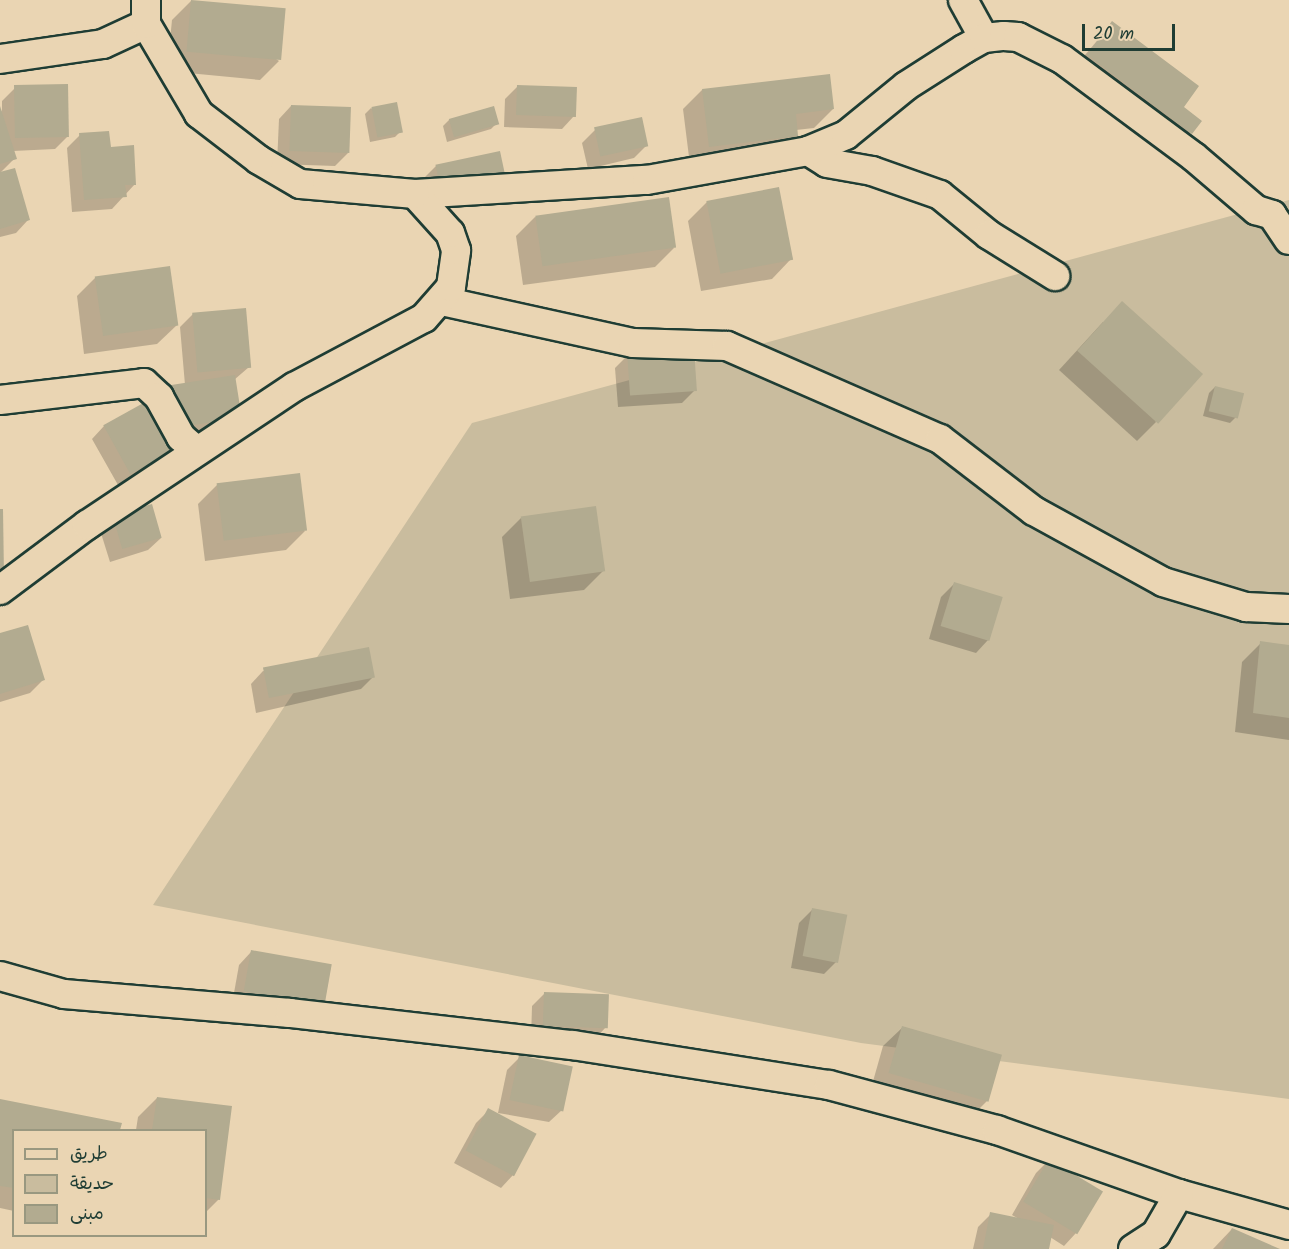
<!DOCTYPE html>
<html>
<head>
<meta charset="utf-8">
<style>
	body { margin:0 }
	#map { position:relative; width:1289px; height:1249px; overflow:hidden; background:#ead5b3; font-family:Kalam,"Playpen Sans Arabic",sans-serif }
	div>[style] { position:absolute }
	.green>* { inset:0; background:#c9bc9e }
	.shadow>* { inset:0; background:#0003 }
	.building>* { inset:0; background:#b2ab90; transform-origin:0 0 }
	.roads { filter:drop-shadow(2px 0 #1f3d34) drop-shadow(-2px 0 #1f3d34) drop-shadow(0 2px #1f3d34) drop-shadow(0 -2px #1f3d34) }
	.street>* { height:28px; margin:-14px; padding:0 14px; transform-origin:14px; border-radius:14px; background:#ead5b3 }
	span { translate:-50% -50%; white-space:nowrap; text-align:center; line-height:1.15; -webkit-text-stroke:5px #ead5b3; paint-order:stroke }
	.legend { position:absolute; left:12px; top:1129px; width:195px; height:108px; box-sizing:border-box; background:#ead5b3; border:2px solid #999880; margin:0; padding:8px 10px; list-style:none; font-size:18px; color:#1f3d34 }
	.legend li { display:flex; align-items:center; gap:12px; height:30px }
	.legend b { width:30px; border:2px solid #999880 }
	.scale { position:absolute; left:1082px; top:24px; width:93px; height:27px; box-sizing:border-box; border:3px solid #1f3d34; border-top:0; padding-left:8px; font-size:18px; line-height:21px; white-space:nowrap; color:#1f3d34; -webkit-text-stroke:4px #ead5b3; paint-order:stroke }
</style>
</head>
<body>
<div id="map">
	<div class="green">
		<div style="clip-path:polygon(1289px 200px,1289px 1099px,861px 1043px,153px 905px,472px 423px)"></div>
	</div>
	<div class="shadow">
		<div style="clip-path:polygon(191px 1px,279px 61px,260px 80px,167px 71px,172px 20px)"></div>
		<div style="clip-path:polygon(1112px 23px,1182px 107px,1190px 133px,1171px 152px,1069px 74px)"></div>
		<div style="clip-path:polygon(518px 86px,574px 116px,562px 129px,504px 127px,505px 99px)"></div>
		<div style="clip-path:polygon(15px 88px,68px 136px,55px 149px,13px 151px,15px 158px,0 173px,0 109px,2px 112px,2px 101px)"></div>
		<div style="clip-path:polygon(702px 90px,833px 109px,814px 128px,796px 130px,797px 135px,778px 154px,690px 165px,683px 109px)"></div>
		<div style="clip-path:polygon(291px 106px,348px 153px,335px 166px,277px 164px,279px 119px)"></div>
		<div style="clip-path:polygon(371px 108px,401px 131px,395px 137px,370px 142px,365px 114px)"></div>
		<div style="clip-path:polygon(449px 120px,497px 123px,491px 129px,447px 142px,443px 126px)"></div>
		<div style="clip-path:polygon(595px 130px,647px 145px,634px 158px,588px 169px,582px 143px)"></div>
		<div style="clip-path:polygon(80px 135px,135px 184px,112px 209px,72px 212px,67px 148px)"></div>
		<div style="clip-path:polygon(499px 153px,427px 200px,423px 179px,436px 166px)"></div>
		<div style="clip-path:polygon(0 174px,28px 220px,16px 233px,0 237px)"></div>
		<div style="clip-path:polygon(707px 202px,791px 259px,772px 279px,701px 291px,688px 221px)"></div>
		<div style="clip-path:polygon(535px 217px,674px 248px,655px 267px,523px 285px,516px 236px)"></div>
		<div style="clip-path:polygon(96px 277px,177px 325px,157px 344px,84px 354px,77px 296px)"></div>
		<div style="clip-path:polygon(193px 314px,249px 367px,234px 380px,240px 417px,173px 449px,160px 462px,118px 485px,92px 439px,104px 426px,158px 400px,171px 387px,185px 385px,180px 327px)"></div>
		<div style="clip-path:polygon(1103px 322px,1156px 422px,1137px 441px,1059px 370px)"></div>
		<div style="clip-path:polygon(628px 355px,695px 390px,682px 403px,618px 407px,615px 368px)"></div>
		<div style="clip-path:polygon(1215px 387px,1236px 417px,1230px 423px,1203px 416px,1209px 393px)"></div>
		<div style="clip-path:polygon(217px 485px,305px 531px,286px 550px,205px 561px,198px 504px)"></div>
		<div style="clip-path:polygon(113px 517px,161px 538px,148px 550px,110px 562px,100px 530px)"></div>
		<div style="clip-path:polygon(521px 518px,603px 571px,584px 590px,510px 599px,502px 537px)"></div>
		<div style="clip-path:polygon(954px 584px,988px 640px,976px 653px,929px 639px,941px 597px)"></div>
		<div style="clip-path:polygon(0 635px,43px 680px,30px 693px,0 702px)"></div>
		<div style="clip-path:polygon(1261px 643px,1289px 647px,1289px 740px,1235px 732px,1242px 662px)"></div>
		<div style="clip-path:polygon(263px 671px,373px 677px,361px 689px,256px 713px,251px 684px)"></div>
		<div style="clip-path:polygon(812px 910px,837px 961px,824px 974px,791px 968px,799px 923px)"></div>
		<div style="clip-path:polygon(251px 952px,324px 1004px,232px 1004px,239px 965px)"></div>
		<div style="clip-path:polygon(545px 993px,606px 1027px,594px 1040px,531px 1038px,532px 1006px)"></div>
		<div style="clip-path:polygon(903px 1027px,1000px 1055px,987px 1101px,968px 1120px,870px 1092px,883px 1046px)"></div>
		<div style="clip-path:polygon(520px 1057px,571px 1067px,562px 1110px,549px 1122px,498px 1113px,507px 1070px)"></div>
		<div style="clip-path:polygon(157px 1098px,231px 1108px,219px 1199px,206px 1212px,206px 1130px,136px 1130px,138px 1117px)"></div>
		<div style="clip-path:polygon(0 1101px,120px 1124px,119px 1130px,14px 1130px,14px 1211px,0 1208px)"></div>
		<div style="clip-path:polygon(489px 1110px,513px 1175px,501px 1188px,454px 1163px,476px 1123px)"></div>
		<div style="clip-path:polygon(1049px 1160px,1076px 1233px,1064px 1246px,1050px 1237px,1048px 1249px,973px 1249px,978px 1227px,991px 1214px,1019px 1219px,1012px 1215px,1036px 1173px)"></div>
		<div style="clip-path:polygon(1232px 1229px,1276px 1249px,1213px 1249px)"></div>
	</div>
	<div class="building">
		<div style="left:191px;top:0;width:95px;height:52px;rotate:5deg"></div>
		<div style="clip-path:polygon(1112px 21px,1199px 86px,1184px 107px,1202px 121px,1192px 134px,1087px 55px)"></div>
		<div style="clip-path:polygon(830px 74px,834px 109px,796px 114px,798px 136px,709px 147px,702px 89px)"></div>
		<div style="left:68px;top:84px;width:53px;height:54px;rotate:89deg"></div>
		<div style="left:517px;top:85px;width:60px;height:30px;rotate:2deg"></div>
		<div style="left:397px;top:102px;width:31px;height:26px;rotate:79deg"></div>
		<div style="left:291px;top:105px;width:60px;height:46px;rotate:2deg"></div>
		<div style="clip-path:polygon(0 106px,17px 159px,0 164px)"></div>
		<div style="left:494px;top:106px;width:19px;height:47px;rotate:74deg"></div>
		<div style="left:642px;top:117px;width:30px;height:49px;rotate:78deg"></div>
		<div style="clip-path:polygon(109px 131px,111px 147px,134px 145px,136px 185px,125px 185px,127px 197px,84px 200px,79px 133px)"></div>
		<div style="left:500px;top:151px;width:25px;height:66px;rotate:78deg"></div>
		<div style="clip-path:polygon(15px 168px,30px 220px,0 229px,0 172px)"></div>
		<div style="left:779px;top:187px;width:74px;height:74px;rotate:79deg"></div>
		<div style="left:669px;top:197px;width:51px;height:135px;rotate:82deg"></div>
		<div style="left:170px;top:266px;width:60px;height:76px;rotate:82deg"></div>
		<div style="left:1122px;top:301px;width:109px;height:67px;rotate:42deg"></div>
		<div style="left:246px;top:308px;width:60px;height:54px;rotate:85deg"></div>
		<div style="left:694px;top:349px;width:42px;height:67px;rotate:86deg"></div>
		<div style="left:235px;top:375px;width:43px;height:66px;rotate:81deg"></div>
		<div style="left:1215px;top:386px;width:30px;height:26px;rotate:14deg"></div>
		<div style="left:147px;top:401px;width:56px;height:50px;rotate:61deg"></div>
		<div style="left:300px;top:473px;width:58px;height:84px;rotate:83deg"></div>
		<div style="left:152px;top:504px;width:35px;height:41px;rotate:74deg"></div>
		<div style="left:596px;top:506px;width:66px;height:76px;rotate:82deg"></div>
		<div style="clip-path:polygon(0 509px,3px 509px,4px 577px,0 577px)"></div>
		<div style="left:954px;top:582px;width:51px;height:46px;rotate:17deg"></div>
		<div style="clip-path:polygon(28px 625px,45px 680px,0 694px,0 633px)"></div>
		<div style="clip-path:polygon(1260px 641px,1289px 645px,1289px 718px,1253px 713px)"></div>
		<div style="left:369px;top:647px;width:31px;height:108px;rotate:79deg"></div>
		<div style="left:812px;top:908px;width:36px;height:49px;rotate:11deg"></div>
		<div style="left:251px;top:950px;width:82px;height:42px;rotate:10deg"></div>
		<div style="left:544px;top:992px;width:65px;height:34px;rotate:2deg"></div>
		<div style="left:902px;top:1026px;width:104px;height:49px;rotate:16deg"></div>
		<div style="left:519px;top:1055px;width:55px;height:46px;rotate:12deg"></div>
		<div style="clip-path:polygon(157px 1097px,232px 1106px,220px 1200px,206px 1198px,206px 1130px,152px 1130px)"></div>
		<div style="clip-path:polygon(0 1099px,122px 1123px,120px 1130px,14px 1130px,14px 1188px,0 1186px)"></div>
		<div style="left:488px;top:1108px;width:55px;height:48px;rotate:28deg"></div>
		<div style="left:1049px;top:1159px;width:63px;height:50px;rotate:31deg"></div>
		<div style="clip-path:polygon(990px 1212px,1054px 1225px,1049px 1249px,983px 1249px)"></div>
		<div style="clip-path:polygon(1232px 1228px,1280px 1249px,1222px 1249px)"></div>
	</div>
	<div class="roads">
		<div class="street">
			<div style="left:963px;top:0;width:43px;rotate:61.1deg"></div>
			<div style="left:0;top:59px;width:104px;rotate:-8.3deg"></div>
			<div style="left:103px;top:44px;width:47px;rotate:-24.9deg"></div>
			<div style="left:808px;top:151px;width:22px;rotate:32deg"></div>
			<div style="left:827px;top:163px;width:46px;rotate:10.1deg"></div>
			<div style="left:872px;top:171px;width:72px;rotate:19.4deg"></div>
			<div style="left:940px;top:195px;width:63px;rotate:39.2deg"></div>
			<div style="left:989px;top:235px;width:78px;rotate:31.8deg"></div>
			<div style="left:415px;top:194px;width:232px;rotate:-3.5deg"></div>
			<div style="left:647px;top:180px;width:164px;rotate:-10.2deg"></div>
			<div style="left:808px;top:151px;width:41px;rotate:-22.8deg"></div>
			<div style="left:846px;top:135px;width:77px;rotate:-39.2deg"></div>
			<div style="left:906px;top:86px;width:69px;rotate:-32.5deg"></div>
			<div style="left:964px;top:49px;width:23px;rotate:-29deg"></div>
			<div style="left:984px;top:38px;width:20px;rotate:-6deg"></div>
			<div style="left:1004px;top:36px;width:14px;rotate:4deg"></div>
			<div style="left:1018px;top:37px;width:49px;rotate:26.6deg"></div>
			<div style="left:1062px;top:59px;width:164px;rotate:36.6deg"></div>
			<div style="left:1194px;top:157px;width:82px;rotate:40.5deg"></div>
			<div style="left:1256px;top:210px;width:17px;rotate:17deg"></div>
			<div style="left:1272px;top:215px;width:30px;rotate:56deg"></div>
			<div style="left:442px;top:301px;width:196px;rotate:12.4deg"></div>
			<div style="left:633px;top:343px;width:94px;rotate:1.8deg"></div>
			<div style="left:727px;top:346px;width:232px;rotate:23.6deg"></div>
			<div style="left:940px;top:439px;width:118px;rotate:37.5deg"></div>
			<div style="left:1034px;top:511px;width:147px;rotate:28.8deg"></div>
			<div style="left:1163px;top:582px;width:87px;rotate:16.8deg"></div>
			<div style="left:1246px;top:607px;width:43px;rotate:2.7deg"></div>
			<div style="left:0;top:400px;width:145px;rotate:-6.7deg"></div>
			<div style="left:144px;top:383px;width:21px;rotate:43deg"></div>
			<div style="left:159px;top:397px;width:46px;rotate:61.2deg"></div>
			<div style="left:181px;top:437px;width:21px;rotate:41deg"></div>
			<div style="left:0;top:590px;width:109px;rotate:-36.8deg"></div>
			<div style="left:87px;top:525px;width:249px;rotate:-33.7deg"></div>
			<div style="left:294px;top:387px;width:147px;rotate:-28deg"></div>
			<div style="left:424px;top:318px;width:41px;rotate:-48.9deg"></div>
			<div style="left:451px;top:287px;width:37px;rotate:-82deg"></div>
			<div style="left:456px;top:250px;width:18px;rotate:-109deg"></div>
			<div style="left:450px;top:233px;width:52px;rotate:-131.9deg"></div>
			<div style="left:415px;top:194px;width:115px;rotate:-175deg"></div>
			<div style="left:300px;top:184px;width:48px;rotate:-149.7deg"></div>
			<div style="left:259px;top:160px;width:76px;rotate:-142.5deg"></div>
			<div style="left:199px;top:114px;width:104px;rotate:-120.5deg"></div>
			<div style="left:146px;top:24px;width:24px;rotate:-90deg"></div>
			<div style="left:0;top:976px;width:66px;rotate:15.7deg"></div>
			<div style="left:64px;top:994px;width:227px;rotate:4.8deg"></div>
			<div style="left:290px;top:1013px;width:285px;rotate:6.5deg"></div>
			<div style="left:573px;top:1045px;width:259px;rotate:8.9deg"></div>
			<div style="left:829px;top:1085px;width:174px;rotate:15deg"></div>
			<div style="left:997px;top:1130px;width:193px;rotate:19.4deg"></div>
			<div style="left:1179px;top:1194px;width:114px;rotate:15.7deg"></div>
			<div style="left:1133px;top:1249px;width:27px;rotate:-33deg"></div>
			<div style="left:1156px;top:1234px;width:46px;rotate:-60.1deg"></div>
		</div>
	</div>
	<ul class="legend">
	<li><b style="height:8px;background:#ead5b3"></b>طريق</li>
	<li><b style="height:16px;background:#c9bc9e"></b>حديقة</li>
	<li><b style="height:16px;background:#b2ab90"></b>مبنى</li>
	</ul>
	<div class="scale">20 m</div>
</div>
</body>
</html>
